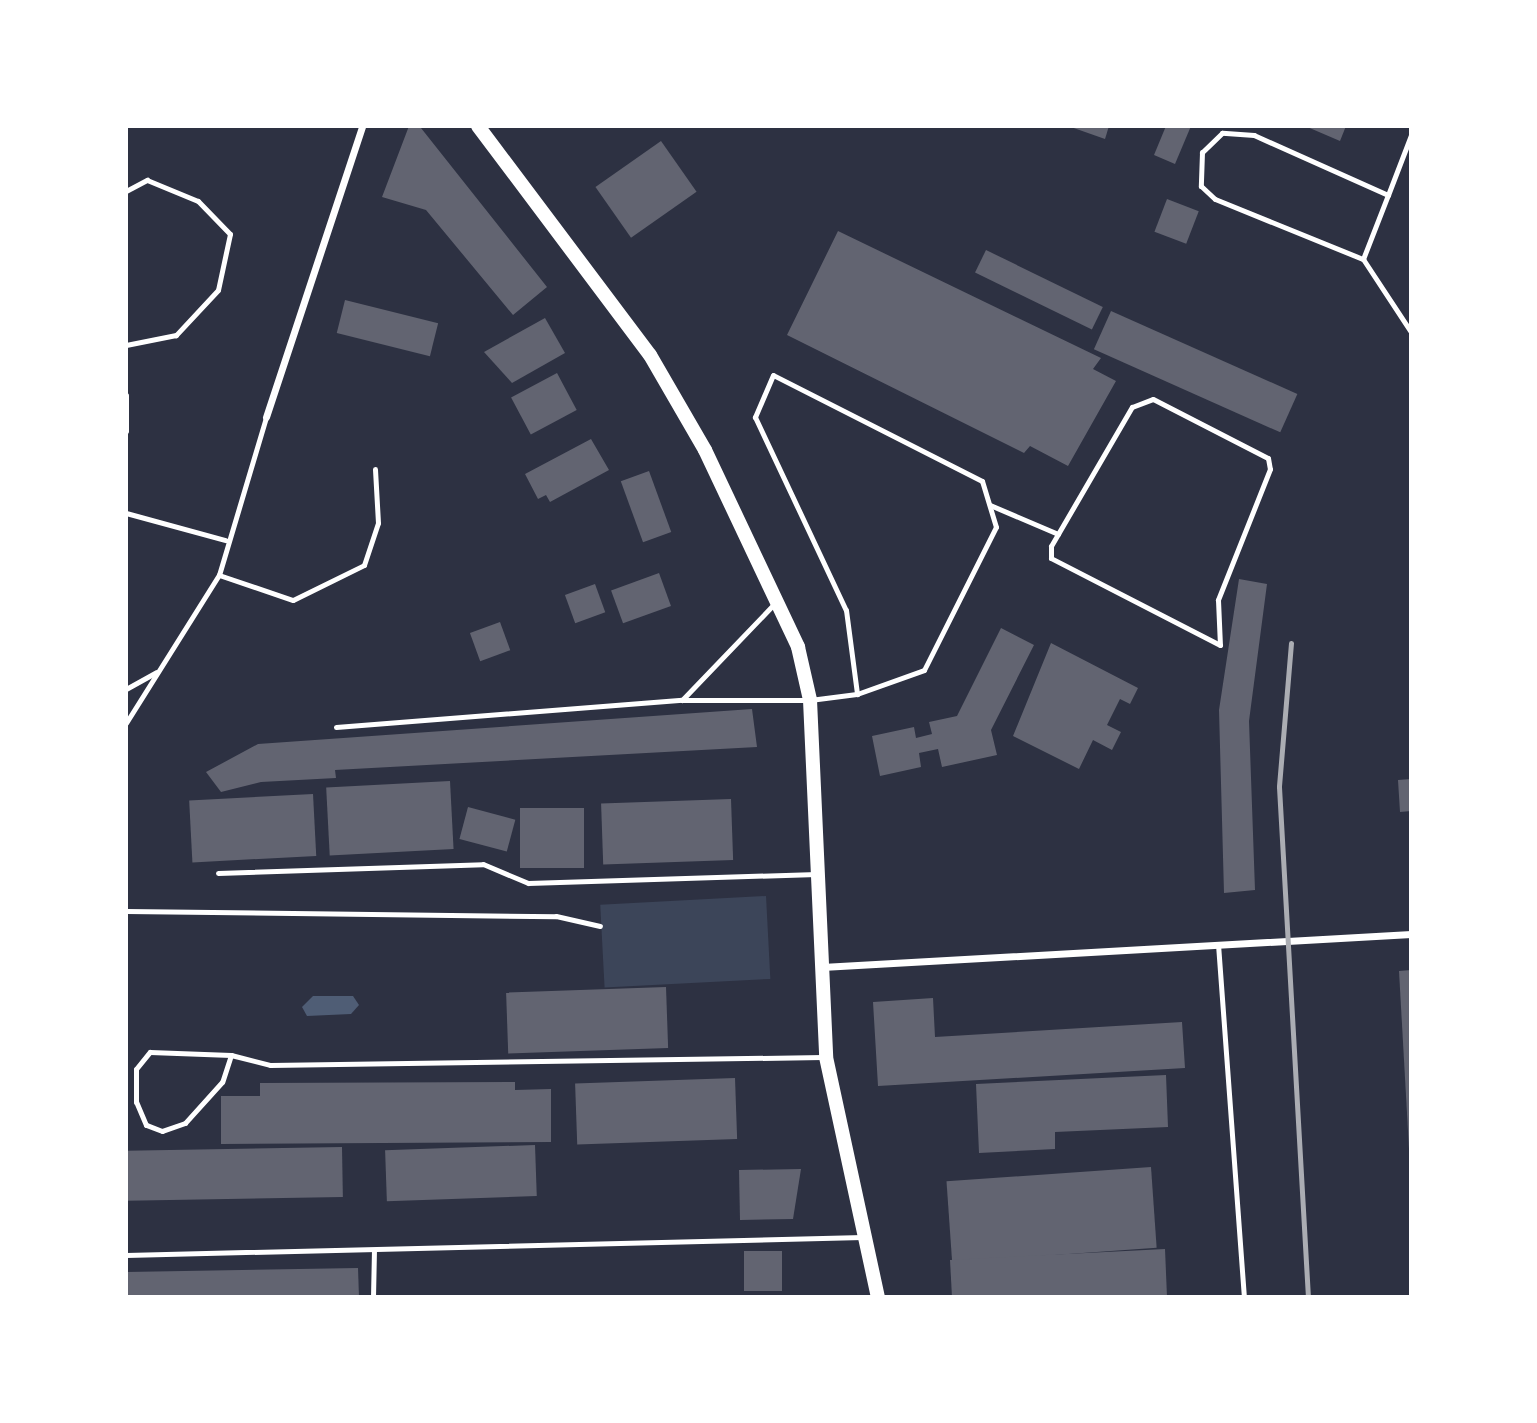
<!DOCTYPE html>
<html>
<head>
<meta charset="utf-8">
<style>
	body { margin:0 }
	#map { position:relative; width:1537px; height:1423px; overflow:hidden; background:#2d3142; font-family:"Asap Condensed",sans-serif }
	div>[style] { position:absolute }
	.green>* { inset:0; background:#3c4559; transform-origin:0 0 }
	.water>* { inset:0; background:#4f5d75 }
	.building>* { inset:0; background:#626471; transform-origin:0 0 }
	.service>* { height:5px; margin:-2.5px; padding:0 2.5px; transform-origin:2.5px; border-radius:2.5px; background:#fff }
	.minor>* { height:7px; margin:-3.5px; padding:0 3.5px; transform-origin:3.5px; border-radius:3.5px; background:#fff }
	.secondary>* { height:14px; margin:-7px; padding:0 7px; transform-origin:7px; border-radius:7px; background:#fff }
	.rail>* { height:5px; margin:-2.5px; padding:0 2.5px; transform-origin:2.5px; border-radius:2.5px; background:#abadb3 }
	span { translate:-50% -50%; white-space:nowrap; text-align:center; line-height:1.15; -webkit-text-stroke:7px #fff; paint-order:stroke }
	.frame { position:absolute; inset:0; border:128px solid #fff; pointer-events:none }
</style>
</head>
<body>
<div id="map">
	<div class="green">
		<div style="left:766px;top:896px;width:83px;height:166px;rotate:87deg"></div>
	</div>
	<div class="water">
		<div style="clip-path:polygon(313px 996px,353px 996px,359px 1005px,351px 1014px,307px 1016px,302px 1007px)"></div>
	</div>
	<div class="building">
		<div style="clip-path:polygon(409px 126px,421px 128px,547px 287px,513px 315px,426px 210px,382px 197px)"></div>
		<div style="clip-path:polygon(1068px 126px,1109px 126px,1105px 139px)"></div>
		<div style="clip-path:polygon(1166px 126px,1191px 126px,1175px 164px,1154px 155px)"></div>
		<div style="clip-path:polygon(1305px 126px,1346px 126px,1340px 141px)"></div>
		<div style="left:661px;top:141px;width:62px;height:80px;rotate:55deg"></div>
		<div style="left:1167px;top:199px;width:34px;height:35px;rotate:21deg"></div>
		<div style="clip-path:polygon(838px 231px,1101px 358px,1093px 369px,1116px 381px,1068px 466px,1030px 446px,1024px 453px,787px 335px)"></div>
		<div style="left:986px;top:250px;width:130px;height:25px;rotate:26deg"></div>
		<div style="left:345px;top:300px;width:96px;height:34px;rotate:14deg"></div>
		<div style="left:1111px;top:311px;width:204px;height:42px;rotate:24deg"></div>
		<div style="clip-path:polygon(545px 318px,565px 353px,512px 383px,484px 352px)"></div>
		<div style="left:557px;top:373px;width:42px;height:52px;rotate:62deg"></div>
		<div style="clip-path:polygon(591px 439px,609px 470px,550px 502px,546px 495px,538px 499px,525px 474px)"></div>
		<div style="left:649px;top:471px;width:65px;height:30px;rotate:70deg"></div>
		<div style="left:659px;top:573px;width:35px;height:51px;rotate:70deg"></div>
		<div style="clip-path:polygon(1239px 579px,1267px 584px,1249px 721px,1255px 890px,1224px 893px,1219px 710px)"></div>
		<div style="left:595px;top:584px;width:30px;height:32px;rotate:70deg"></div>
		<div style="left:500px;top:622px;width:30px;height:32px;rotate:70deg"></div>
		<div style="clip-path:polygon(1001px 628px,1034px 645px,991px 730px,997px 755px,942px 767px,938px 749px,919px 753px,921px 767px,880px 776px,872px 736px,914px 727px,916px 738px,932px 734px,929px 722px,957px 716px)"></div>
		<div style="clip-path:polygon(1051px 643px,1138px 688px,1130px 704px,1120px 699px,1107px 725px,1121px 732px,1112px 750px,1093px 740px,1079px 769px,1013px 736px)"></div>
		<div style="clip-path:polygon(752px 709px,757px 747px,335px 770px,336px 778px,261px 782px,221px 792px,206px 772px,258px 744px)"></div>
		<div style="clip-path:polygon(1411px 779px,1411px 811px,1400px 812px,1398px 780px)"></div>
		<div style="left:450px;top:781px;width:68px;height:124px;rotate:87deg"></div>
		<div style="left:313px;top:794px;width:62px;height:124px;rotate:87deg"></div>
		<div style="left:731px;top:799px;width:61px;height:130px;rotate:88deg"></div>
		<div style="left:468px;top:807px;width:49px;height:33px;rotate:15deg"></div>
		<div style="left:584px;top:808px;width:60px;height:64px;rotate:90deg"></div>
		<div style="clip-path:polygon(1411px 970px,1411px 1149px,1409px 1149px,1399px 971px)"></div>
		<div style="left:666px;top:987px;width:61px;height:160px;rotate:88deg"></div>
		<div style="clip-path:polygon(933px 998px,935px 1037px,1182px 1022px,1185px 1068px,878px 1086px,873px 1002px)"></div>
		<div style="clip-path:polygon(1166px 1075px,1168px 1127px,1055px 1132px,1055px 1149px,979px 1153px,976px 1084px)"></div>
		<div style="left:735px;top:1078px;width:61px;height:160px;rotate:88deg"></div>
		<div style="clip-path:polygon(515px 1082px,515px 1090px,551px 1089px,551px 1142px,221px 1144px,221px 1096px,260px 1096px,260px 1083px)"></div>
		<div style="left:535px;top:1145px;width:51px;height:150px;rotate:88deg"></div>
		<div style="left:342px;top:1147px;width:50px;height:216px;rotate:89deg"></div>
		<div style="left:1151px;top:1167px;width:81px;height:205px;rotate:86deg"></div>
		<div style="clip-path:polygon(801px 1169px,793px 1219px,740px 1220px,739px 1170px)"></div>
		<div style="clip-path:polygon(1165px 1249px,1167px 1297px,952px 1297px,950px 1260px)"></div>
		<div style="left:744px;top:1251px;width:38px;height:40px"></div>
		<div style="clip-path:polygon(358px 1268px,359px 1297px,126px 1297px,126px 1272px)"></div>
	</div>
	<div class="service">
		<div style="left:126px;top:191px;width:24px;rotate:-28deg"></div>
		<div style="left:147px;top:180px;width:55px;rotate:22.4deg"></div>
		<div style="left:198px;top:201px;width:46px;rotate:45.9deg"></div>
		<div style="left:230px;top:234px;width:57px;rotate:102.1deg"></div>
		<div style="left:218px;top:290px;width:62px;rotate:133deg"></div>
		<div style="left:176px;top:335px;width:51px;rotate:168.7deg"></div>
		<div style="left:1388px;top:195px;width:147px;rotate:-155.9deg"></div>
		<div style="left:1254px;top:135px;width:32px;rotate:-176deg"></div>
		<div style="left:1222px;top:133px;width:28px;rotate:136deg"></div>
		<div style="left:1202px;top:152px;width:34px;rotate:92deg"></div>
		<div style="left:1201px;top:186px;width:19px;rotate:43deg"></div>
		<div style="left:1215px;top:199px;width:160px;rotate:22.1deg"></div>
		<div style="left:1363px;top:259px;width:69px;rotate:-68.7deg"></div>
		<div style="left:1388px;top:195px;width:64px;rotate:-69deg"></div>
		<div style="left:1363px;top:259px;width:87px;rotate:56.7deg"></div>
		<div style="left:126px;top:395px;width:36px;rotate:90deg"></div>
		<div style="left:1153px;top:399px;width:129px;rotate:27.2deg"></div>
		<div style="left:1268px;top:458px;width:11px;rotate:80deg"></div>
		<div style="left:1270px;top:469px;width:141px;rotate:111.7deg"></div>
		<div style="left:1218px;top:600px;width:45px;rotate:87.5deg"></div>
		<div style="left:1220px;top:645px;width:190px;rotate:-152.8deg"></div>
		<div style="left:1051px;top:558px;width:12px;rotate:-90deg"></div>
		<div style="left:1051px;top:546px;width:161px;rotate:-59.8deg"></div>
		<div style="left:1132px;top:407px;width:22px;rotate:-21deg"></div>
		<div style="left:990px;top:505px;width:74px;rotate:23.1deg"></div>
		<div style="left:126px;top:513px;width:103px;rotate:15.3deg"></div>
		<div style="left:219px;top:575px;width:78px;rotate:18.7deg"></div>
		<div style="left:293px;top:600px;width:79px;rotate:-26.2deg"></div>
		<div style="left:364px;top:565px;width:44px;rotate:-71.6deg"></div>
		<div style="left:378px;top:523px;width:54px;rotate:-93.2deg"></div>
		<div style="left:126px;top:689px;width:35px;rotate:-29deg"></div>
		<div style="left:682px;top:700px;width:136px;rotate:-46.2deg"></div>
		<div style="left:126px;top:723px;width:175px;rotate:-57.9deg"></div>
		<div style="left:219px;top:575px;width:165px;rotate:-73.4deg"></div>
		<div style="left:336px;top:727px;width:347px;rotate:-4.5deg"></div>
		<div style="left:682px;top:700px;width:128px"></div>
		<div style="left:810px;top:700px;width:47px;rotate:-7.3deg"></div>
		<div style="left:857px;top:694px;width:71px;rotate:-19.7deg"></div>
		<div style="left:924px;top:670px;width:160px;rotate:-63.3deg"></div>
		<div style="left:996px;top:527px;width:48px;rotate:-106.9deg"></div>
		<div style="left:982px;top:481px;width:234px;rotate:-153.1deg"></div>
		<div style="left:773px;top:375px;width:46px;rotate:113.2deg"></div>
		<div style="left:755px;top:417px;width:213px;rotate:64.8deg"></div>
		<div style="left:846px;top:610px;width:85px;rotate:82.5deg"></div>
		<div style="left:218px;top:873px;width:265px;rotate:-1.9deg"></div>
		<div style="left:483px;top:864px;width:49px;rotate:22.9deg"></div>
		<div style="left:528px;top:883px;width:289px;rotate:-1.8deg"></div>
		<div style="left:126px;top:911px;width:430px;rotate:0.7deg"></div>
		<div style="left:556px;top:916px;width:45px;rotate:12.8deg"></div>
		<div style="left:1218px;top:944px;width:354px;rotate:85.8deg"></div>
		<div style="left:231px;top:1055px;width:28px;rotate:108deg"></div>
		<div style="left:222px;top:1082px;width:55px;rotate:132.1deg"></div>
		<div style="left:185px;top:1123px;width:24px;rotate:161deg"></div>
		<div style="left:162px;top:1131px;width:17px;rotate:-159deg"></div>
		<div style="left:146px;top:1125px;width:25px;rotate:-113deg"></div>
		<div style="left:136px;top:1102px;width:33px;rotate:-90deg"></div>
		<div style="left:136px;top:1069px;width:22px;rotate:-51deg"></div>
		<div style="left:150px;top:1052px;width:81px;rotate:2.1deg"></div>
		<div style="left:231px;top:1055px;width:40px;rotate:14.4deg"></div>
		<div style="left:270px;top:1065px;width:553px;rotate:-0.83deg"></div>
		<div style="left:126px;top:1255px;width:737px;rotate:-1.4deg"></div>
		<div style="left:373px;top:1297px;width:47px;rotate:-88.8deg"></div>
	</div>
	<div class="minor">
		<div style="left:266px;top:417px;width:306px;rotate:-71.7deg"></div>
		<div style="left:822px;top:967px;width:590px;rotate:-3.21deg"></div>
	</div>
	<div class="secondary">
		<div style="left:478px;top:126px;width:286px;rotate:53.1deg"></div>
		<div style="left:650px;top:355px;width:110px;rotate:59.9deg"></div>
		<div style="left:705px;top:450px;width:218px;rotate:64.7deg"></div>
		<div style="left:798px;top:647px;width:54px;rotate:77.2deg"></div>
		<div style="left:810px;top:700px;width:357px;rotate:87.4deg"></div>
		<div style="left:826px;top:1057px;width:246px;rotate:77.8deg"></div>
	</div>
	<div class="rail">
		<div style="left:1291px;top:643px;width:144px;rotate:94.8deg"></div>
		<div style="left:1279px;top:787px;width:511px;rotate:86.75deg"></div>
	</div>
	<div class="frame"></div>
</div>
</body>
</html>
